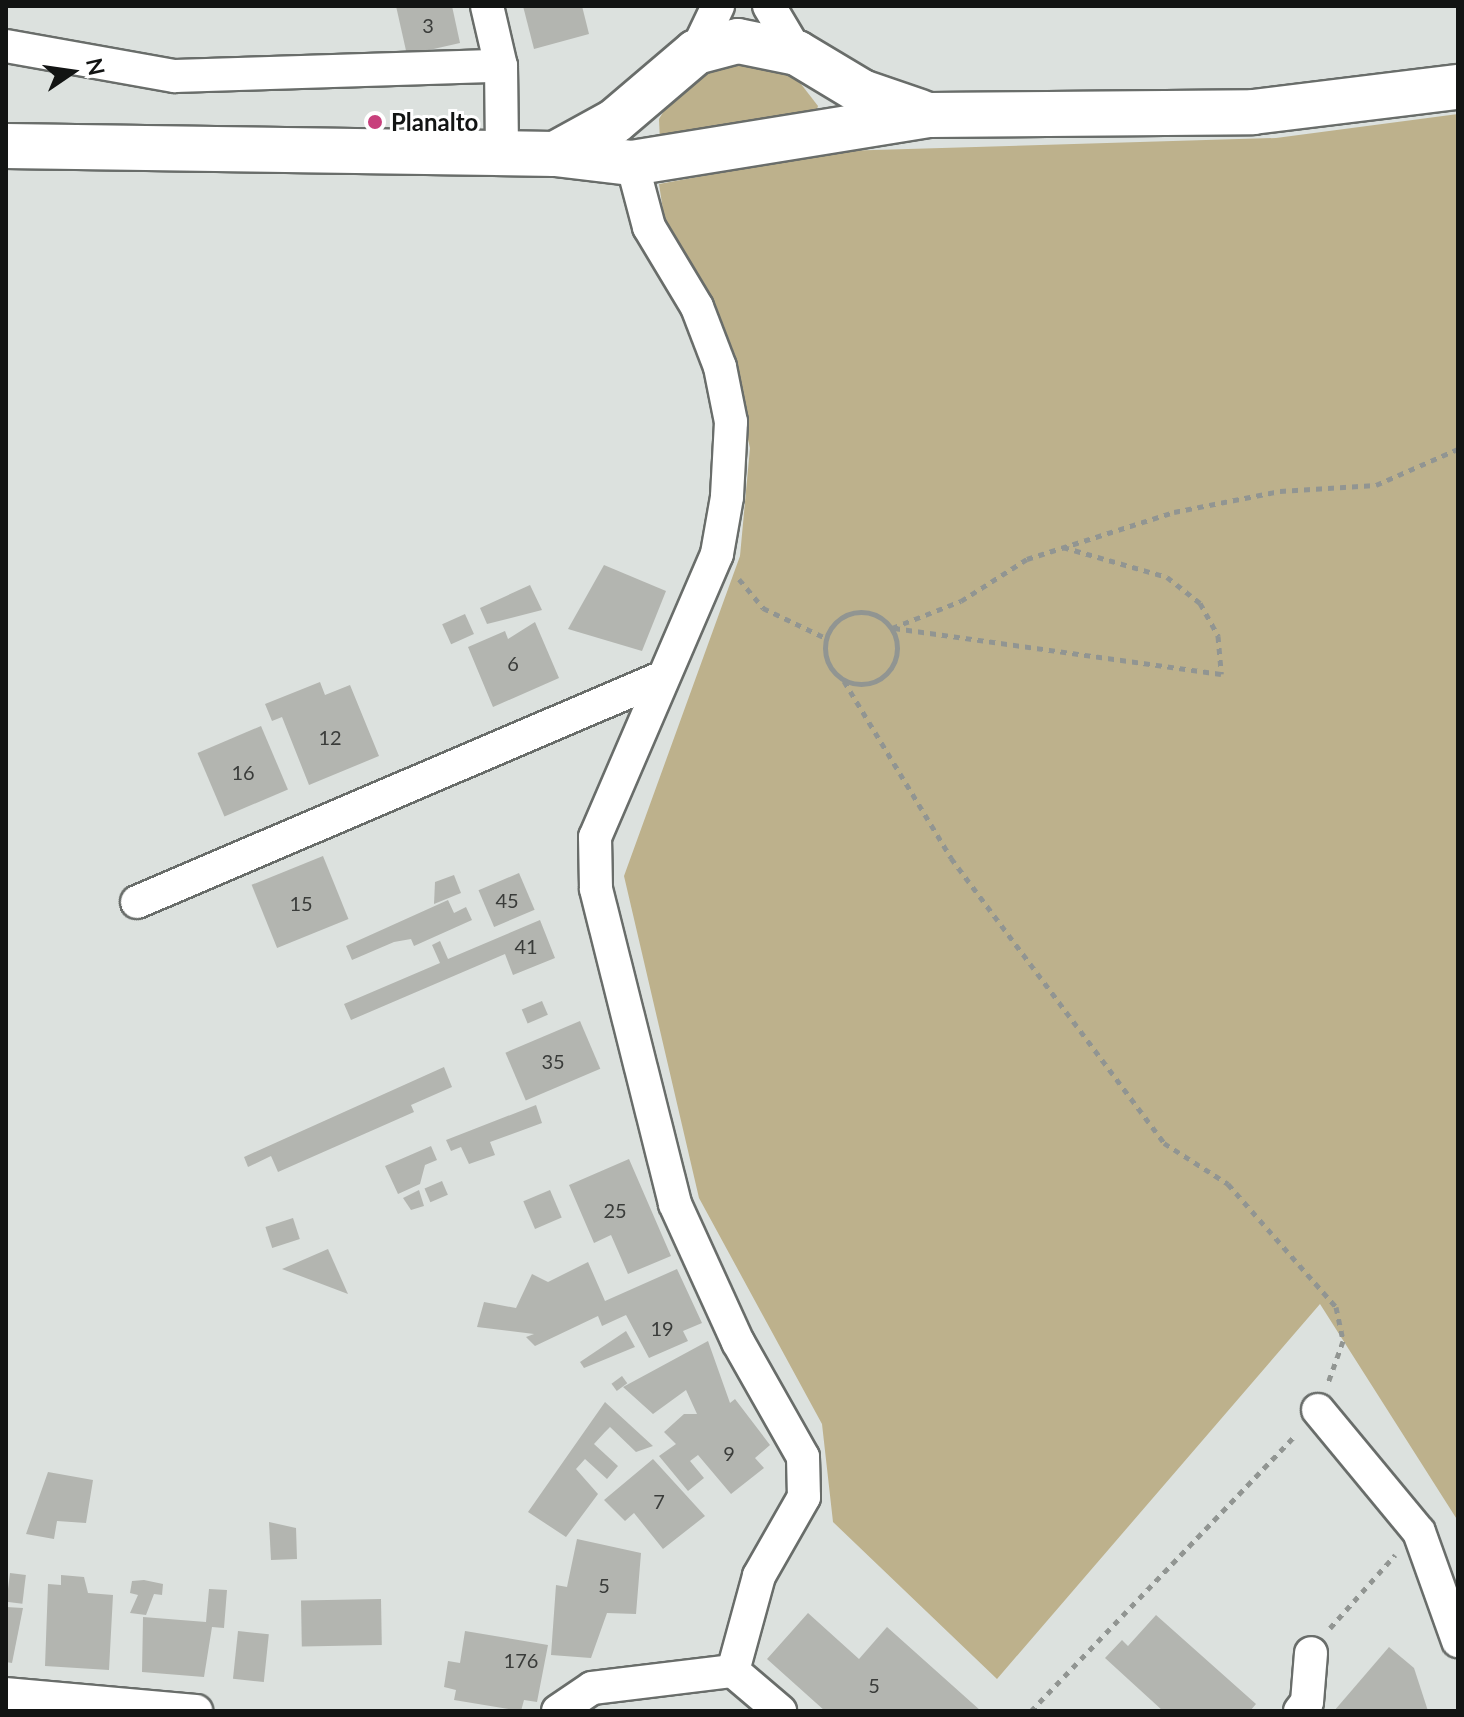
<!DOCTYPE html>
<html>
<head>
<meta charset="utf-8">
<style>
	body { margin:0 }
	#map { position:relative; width:1464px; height:1717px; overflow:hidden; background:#dce1de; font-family:Lato,sans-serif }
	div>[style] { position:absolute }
	.green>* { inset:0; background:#bdb18c }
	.building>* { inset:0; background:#b3b5b0; transform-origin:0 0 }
	.path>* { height:5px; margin-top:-2.5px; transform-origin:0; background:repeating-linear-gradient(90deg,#919592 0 6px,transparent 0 12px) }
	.path>.ring { margin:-2.5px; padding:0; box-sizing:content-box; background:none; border:5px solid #919592; border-radius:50% }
	.roads { filter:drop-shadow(2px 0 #696d6a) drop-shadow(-2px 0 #696d6a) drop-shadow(0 2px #696d6a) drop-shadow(0 -2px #696d6a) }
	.street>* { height:32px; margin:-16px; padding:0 16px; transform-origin:16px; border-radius:16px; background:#fff }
	.secondary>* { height:44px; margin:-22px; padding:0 22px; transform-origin:22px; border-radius:22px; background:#fff }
	.dots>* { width:22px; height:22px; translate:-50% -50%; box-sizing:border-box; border:4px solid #fff; border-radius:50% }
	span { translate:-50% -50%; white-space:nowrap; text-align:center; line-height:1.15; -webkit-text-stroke:6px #fff; paint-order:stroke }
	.number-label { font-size:20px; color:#3a3c3a }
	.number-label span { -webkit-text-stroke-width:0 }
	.poi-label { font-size:24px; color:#121413; font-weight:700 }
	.left { translate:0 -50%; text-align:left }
	.frame { position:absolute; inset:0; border:8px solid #121413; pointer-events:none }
	.north { position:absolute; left:32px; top:32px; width:80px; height:80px; -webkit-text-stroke:6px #fff; paint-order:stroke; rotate:77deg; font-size:22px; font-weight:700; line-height:32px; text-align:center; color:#121413 }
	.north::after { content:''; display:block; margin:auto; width:28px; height:36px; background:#121413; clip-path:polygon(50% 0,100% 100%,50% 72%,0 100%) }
</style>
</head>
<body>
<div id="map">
	<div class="green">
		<div style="clip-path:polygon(736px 54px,794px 75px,818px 106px,815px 115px,660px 142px,659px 119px,685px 76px)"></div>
		<div style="clip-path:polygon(1458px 114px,1458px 1521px,1320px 1304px,997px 1679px,833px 1522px,822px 1424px,699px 1198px,624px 876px,740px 556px,750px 448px,716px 306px,665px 223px,659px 184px,840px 151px,1276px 138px)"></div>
	</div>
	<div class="building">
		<div style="clip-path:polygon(396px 6px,452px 6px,460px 43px,407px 55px)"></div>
		<div style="clip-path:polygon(523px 6px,582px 6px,589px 34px,534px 49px)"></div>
		<div style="clip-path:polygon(604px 565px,666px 591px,642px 651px,568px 629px)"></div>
		<div style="clip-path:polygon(530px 585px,542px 610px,487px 624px,480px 608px)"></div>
		<div style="left:465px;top:614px;width:22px;height:25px;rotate:66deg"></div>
		<div style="clip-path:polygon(535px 622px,559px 678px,493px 707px,468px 647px,505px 631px,508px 639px)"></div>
		<div style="clip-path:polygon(320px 682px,325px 695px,350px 685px,379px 756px,309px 785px,282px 717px,272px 721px,265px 704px)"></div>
		<div style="left:261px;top:726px;width:69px;height:69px;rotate:67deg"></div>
		<div style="left:323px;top:856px;width:68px;height:77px;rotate:68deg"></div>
		<div style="left:519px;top:873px;width:40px;height:44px;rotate:67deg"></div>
		<div style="clip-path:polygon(454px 875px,461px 893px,434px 904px,435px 882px)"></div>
		<div style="clip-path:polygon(448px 900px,454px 913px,466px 907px,472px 920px,414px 946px,411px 939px,394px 942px,352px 960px,346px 946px)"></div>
		<div style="clip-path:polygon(540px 920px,555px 958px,513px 975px,505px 954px,351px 1020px,344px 1004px,440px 963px,432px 945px,440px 941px,448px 959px)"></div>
		<div style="left:542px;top:1001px;width:15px;height:22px;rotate:67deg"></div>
		<div style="left:580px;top:1021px;width:52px;height:81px;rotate:67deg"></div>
		<div style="clip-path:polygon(444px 1067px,452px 1087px,411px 1105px,414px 1112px,278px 1172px,271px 1156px,248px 1167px,244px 1157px)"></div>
		<div style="clip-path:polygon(536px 1105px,542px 1123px,490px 1142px,495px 1155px,469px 1164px,461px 1147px,451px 1151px,446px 1140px)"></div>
		<div style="clip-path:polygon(431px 1146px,437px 1160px,425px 1165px,420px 1184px,398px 1194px,385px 1166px)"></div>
		<div style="clip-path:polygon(629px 1159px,671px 1256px,628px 1274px,611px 1235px,594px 1243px,569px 1185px)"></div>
		<div style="left:442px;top:1181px;width:15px;height:19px;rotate:67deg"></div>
		<div style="clip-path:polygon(419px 1190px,424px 1206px,411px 1210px,403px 1198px)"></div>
		<div style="left:550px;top:1190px;width:30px;height:29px;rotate:67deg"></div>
		<div style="left:293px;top:1218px;width:22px;height:29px;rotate:72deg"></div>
		<div style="clip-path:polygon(328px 1249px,348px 1294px,282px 1269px)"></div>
		<div style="clip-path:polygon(588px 1262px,605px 1301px,677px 1269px,702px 1323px,683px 1331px,688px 1341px,649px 1358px,626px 1315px,602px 1326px,598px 1316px,535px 1346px,526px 1337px,534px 1334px,477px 1327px,484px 1302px,516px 1308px,532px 1274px,548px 1282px)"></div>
		<div style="clip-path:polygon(626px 1331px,635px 1347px,584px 1368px,580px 1362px)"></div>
		<div style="clip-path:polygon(708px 1341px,730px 1403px,735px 1399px,770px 1445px,755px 1458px,764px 1468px,731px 1494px,698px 1455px,690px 1461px,704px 1478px,688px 1491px,659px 1456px,676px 1444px,664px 1432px,684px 1414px,697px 1414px,686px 1390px,653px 1414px,623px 1387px)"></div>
		<div style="left:622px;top:1376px;width:9px;height:13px;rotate:54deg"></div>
		<div style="clip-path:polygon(605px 1402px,653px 1446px,636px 1452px,610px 1427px,605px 1432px,594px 1444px,618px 1466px,607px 1479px,585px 1459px,576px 1469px,598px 1494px,566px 1537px,528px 1512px)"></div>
		<div style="clip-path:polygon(653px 1459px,705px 1516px,663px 1549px,634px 1513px,625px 1521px,604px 1500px)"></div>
		<div style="clip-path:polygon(48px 1472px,93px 1480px,86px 1523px,57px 1521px,54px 1539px,26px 1534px)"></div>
		<div style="clip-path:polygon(269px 1522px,296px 1528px,297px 1559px,271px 1560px)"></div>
		<div style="clip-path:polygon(577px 1539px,641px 1553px,636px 1614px,607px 1613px,591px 1658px,551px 1655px,556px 1585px,567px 1587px)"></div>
		<div style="left:10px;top:1573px;width:16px;height:29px;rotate:7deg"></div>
		<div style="clip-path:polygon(61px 1575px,84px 1577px,88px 1593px,113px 1595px,109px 1670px,45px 1666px,48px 1584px,61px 1585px)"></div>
		<div style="clip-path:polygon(144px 1580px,163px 1584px,162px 1595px,154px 1594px,146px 1615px,130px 1613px,138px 1595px,130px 1593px,132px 1581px)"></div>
		<div style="clip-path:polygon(209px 1589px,227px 1590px,224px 1628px,212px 1627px,204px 1677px,142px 1672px,143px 1617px,206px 1622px)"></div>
		<div style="left:381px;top:1599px;width:46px;height:80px;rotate:89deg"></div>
		<div style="clip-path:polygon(6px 1607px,23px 1608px,12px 1663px,6px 1662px)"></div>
		<div style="clip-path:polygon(808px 1613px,859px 1659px,887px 1627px,981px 1711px,825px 1711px,767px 1659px)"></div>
		<div style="clip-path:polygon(1156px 1615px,1256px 1704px,1250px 1711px,1163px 1711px,1105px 1658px,1122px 1640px,1128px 1646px)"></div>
		<div style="left:238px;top:1631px;width:31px;height:48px;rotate:6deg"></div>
		<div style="clip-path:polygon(465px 1631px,548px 1645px,537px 1702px,524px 1700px,521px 1711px,454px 1700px,456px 1690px,444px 1687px,448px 1661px,460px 1663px)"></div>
		<div style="clip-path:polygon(1389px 1647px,1414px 1668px,1428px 1711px,1334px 1711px)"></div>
	</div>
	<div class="path">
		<div style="left:1063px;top:547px;width:108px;rotate:16.1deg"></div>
		<div style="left:1167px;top:577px;width:42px;rotate:38.2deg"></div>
		<div style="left:1200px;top:603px;width:38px;rotate:61deg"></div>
		<div style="left:1218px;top:636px;width:38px;rotate:85deg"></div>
		<div style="left:1221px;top:674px;width:332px;rotate:-172deg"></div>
		<div style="left:892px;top:628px;width:74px;rotate:-21.4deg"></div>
		<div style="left:961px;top:601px;width:78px;rotate:-32.5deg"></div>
		<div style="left:1027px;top:559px;width:154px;rotate:-17.7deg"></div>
		<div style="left:1174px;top:512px;width:108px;rotate:-11.2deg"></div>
		<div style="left:1280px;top:491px;width:96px;rotate:-3.6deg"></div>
		<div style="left:1376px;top:485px;width:90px;rotate:-23.7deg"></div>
		<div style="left:739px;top:579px;width:38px;rotate:50deg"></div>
		<div style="left:763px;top:608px;width:70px;rotate:25.5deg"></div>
		<div class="ring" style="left:825px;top:612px;width:67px;height:67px"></div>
		<div style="left:844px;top:681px;width:207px;rotate:58.8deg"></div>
		<div style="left:951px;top:858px;width:356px;rotate:53.2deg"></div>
		<div style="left:1164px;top:1143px;width:76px;rotate:32.6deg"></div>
		<div style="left:1228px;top:1184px;width:164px;rotate:48.7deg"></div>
		<div style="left:1336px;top:1307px;width:35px;rotate:78deg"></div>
		<div style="left:1343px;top:1341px;width:45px;rotate:109.7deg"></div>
		<div style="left:1330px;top:1628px;width:98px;rotate:-48.3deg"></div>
		<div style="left:1031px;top:1711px;width:383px;rotate:-46.2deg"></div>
	</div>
	<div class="roads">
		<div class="street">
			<div style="left:487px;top:6px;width:62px;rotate:76.9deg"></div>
			<div style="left:501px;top:66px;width:88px;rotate:89.3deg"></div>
			<div style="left:769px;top:6px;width:55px;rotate:59.2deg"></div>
			<div style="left:6px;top:46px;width:172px;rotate:10.1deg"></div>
			<div style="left:175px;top:76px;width:326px;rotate:-1.8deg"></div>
			<div style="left:696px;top:52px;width:51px;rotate:-64.4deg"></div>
			<div style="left:632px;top:163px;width:66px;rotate:75.1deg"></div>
			<div style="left:649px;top:227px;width:93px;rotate:59deg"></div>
			<div style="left:697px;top:307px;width:64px;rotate:69deg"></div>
			<div style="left:720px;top:367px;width:56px;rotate:78.7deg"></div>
			<div style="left:731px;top:422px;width:75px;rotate:93.1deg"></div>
			<div style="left:727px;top:497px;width:58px;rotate:100deg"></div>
			<div style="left:717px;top:554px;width:308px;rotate:113.3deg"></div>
			<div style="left:595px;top:837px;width:52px;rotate:88.9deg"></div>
			<div style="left:596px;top:889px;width:325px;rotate:75.9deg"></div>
			<div style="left:675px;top:1204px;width:152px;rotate:65.5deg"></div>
			<div style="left:738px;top:1342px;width:132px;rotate:60.5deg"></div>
			<div style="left:803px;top:1457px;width:40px;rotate:88.6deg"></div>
			<div style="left:804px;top:1497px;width:91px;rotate:119.7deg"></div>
			<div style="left:759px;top:1576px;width:98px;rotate:105.3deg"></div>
			<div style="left:137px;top:902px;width:570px;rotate:-23.15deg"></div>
			<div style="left:1318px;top:1410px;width:158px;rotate:50.4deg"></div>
			<div style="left:1419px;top:1532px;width:116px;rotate:70.3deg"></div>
			<div style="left:733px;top:1671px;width:62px;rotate:40.4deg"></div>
			<div style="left:6px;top:1694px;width:191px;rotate:5.1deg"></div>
			<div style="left:558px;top:1711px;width:41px;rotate:-34.1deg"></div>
			<div style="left:592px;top:1688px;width:142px;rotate:-6.9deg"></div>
			<div style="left:1300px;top:1711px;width:11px;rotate:-52deg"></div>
			<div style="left:1307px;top:1702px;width:49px;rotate:-85.3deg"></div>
		</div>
		<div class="secondary">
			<div style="left:6px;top:146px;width:549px;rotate:0.83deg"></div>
			<div style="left:555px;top:154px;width:78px;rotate:6.7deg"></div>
			<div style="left:632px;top:163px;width:302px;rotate:-9.2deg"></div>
			<div style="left:930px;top:115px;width:323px;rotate:-0.5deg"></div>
			<div style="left:1253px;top:112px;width:207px;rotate:-7deg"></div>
			<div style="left:555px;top:154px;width:68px;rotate:-28.8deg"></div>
			<div style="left:615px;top:121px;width:106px;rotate:-40.4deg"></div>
			<div style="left:696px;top:52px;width:43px;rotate:-14.7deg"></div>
			<div style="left:738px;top:41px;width:60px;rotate:11.5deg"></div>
			<div style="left:797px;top:53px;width:76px;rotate:31deg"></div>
			<div style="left:862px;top:92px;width:61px;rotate:19deg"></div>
		</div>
	</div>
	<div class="dots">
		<div style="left:375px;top:122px;background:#c8407c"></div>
	</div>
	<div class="number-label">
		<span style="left:428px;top:25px">3</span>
		<span style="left:513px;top:663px">6</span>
		<span style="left:330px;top:737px">12</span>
		<span style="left:243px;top:772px">16</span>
		<span style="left:507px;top:900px">45</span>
		<span style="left:301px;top:903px">15</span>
		<span style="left:526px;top:946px">41</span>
		<span style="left:553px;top:1061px">35</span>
		<span style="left:615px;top:1210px">25</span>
		<span style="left:662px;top:1328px">19</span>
		<span style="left:729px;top:1453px">9</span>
		<span style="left:659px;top:1501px">7</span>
		<span style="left:604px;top:1585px">5</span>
		<span style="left:521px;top:1660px">176</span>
		<span style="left:874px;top:1685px">5</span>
	</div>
	<div class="poi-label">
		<span class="left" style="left:391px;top:122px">Planalto</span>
	</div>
	<div class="frame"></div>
	<div class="north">N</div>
</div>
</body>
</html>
